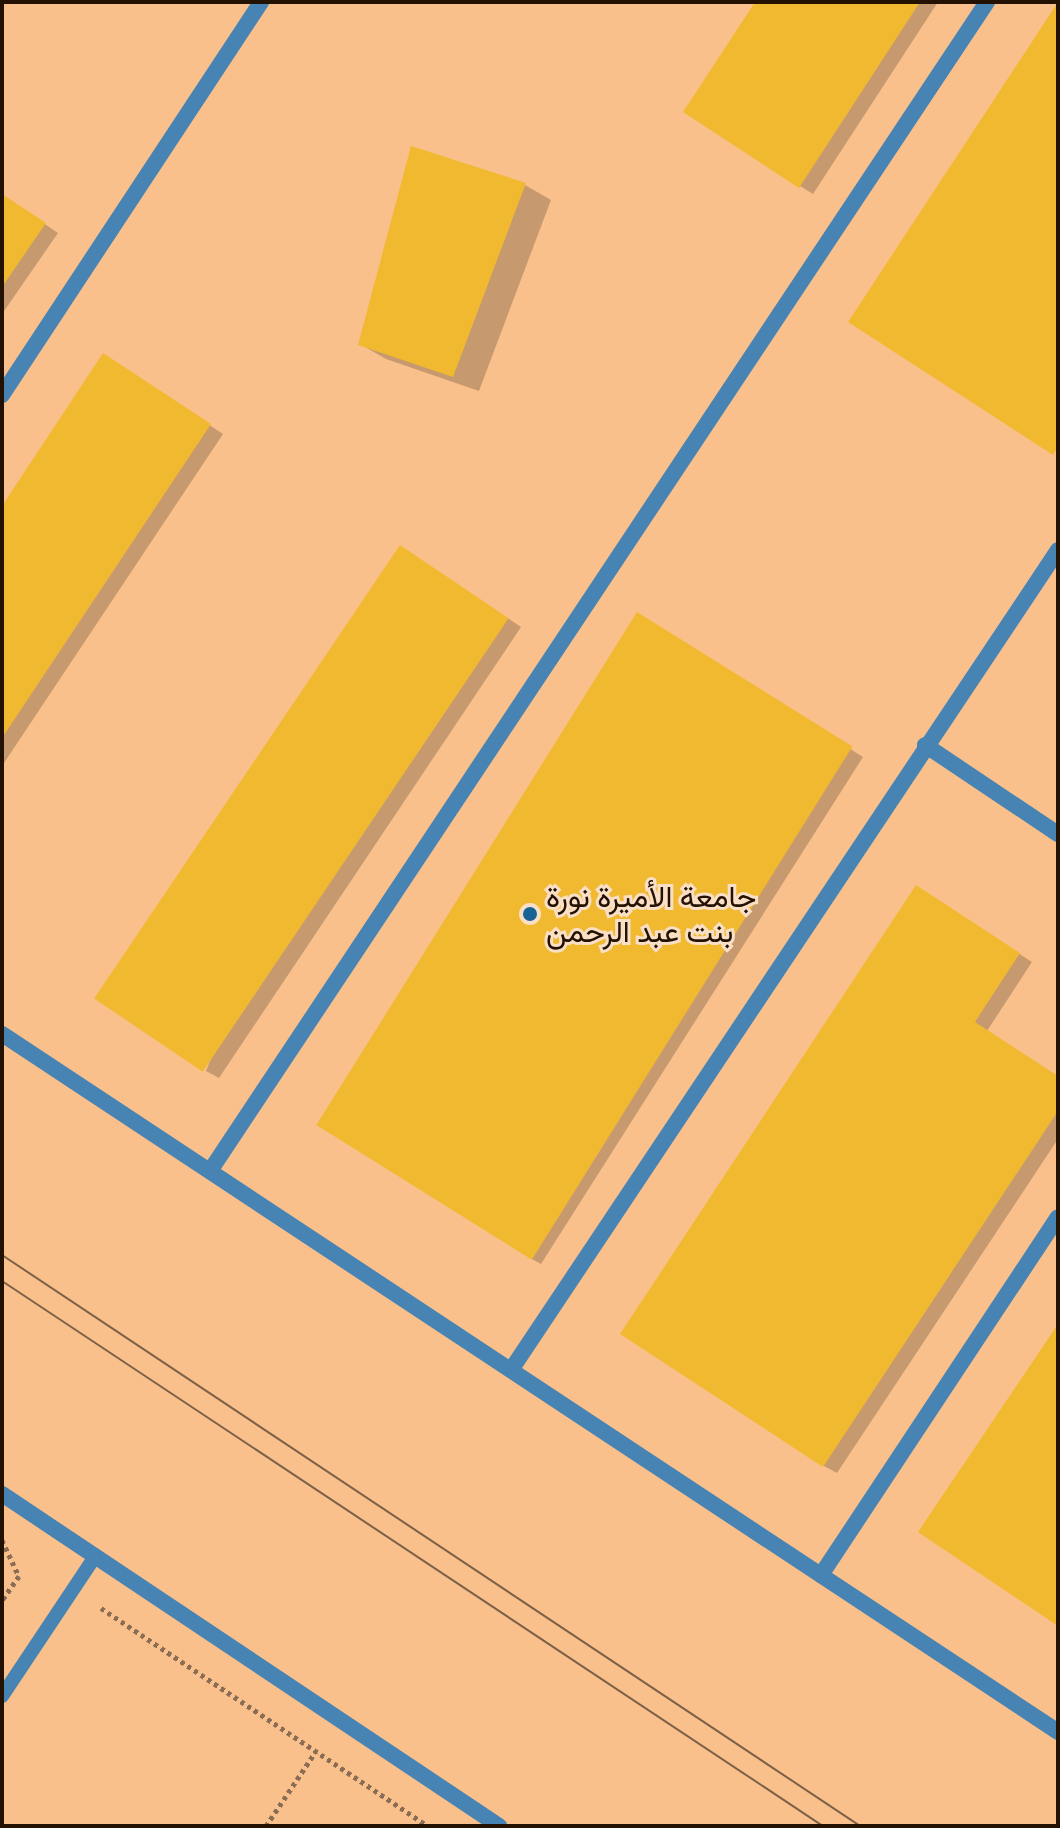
<!DOCTYPE html>
<html>
<head>
<meta charset="utf-8">
<style>
	body { margin:0 }
	#map { position:relative; width:1060px; height:1828px; overflow:hidden; background:#f7cfab; font-family:Figtree,Vazirmatn,sans-serif }
	div>[style] { position:absolute }
	.built>* { inset:0; background:#f9c08b; transform-origin:0 0 }
	.shadow>* { inset:0; background:#0003 }
	.building>* { inset:0; background:#f1b930; transform-origin:0 0 }
	.path>* { height:5px; margin-top:-2.5px; transform-origin:0; background:repeating-linear-gradient(90deg,#8a6d54 0 4px,transparent 0 8px) }
	.service>* { height:14px; margin:-7px; padding:0 7px; transform-origin:7px; border-radius:7px; background:#4783b3 }
	.minor>* { height:16px; margin:-8px; padding:0 8px; transform-origin:8px; border-radius:8px; background:#4783b3 }
	.tram>* { height:2px; margin:-1px; padding:0 1px; transform-origin:1px; border-radius:1px; background:#7c6048 }
	.dots>* { width:22px; height:22px; translate:-50% -50%; box-sizing:border-box; border:4px solid #fadfc7; border-radius:50% }
	span { translate:-50% -50%; white-space:nowrap; text-align:center; line-height:1.15; -webkit-text-stroke:6px #fadfc7; paint-order:stroke }
	.poi-label { font-size:30px; color:#231101 }
	.left { translate:0 -50%; text-align:left }
	.frame { position:absolute; inset:0; border:4px solid #231101; pointer-events:none }
</style>
</head>
<body>
<div id="map">
	<div class="built">
		<div style="left:2px;top:2px;width:1056px;height:1824px"></div>
	</div>
	<div class="shadow">
		<div style="clip-path:polygon(758px 2px,938px 2px,813px 194px,800px 186px)"></div>
		<div style="clip-path:polygon(413px 149px,525px 185px,551px 200px,479px 391px,386px 359px,360px 344px)"></div>
		<div style="clip-path:polygon(2px 195px,58px 233px,2px 314px)"></div>
		<div style="clip-path:polygon(117px 364px,223px 434px,2px 766px,2px 509px)"></div>
		<div style="clip-path:polygon(414px 556px,521px 627px,219px 1078px,206px 1071px)"></div>
		<div style="clip-path:polygon(650px 623px,863px 757px,541px 1264px,528px 1257px)"></div>
		<div style="clip-path:polygon(930px 896px,1032px 962px,987px 1031px,1058px 1077px,1058px 1139px,837px 1473px,824px 1466px)"></div>
	</div>
	<div class="building">
		<div style="clip-path:polygon(755px 2px,920px 2px,799px 188px,683px 112px)"></div>
		<div style="clip-path:polygon(1058px 2px,1058px 447px,1053px 455px,848px 322px)"></div>
		<div style="clip-path:polygon(411px 146px,526px 183px,453px 377px,358px 345px)"></div>
		<div style="clip-path:polygon(2px 194px,46px 223px,2px 287px)"></div>
		<div style="clip-path:polygon(103px 353px,211px 424px,2px 738px,2px 506px)"></div>
		<div style="left:400px;top:545px;width:131px;height:547px;rotate:34deg"></div>
		<div style="left:637px;top:612px;width:254px;height:605px;rotate:32deg"></div>
		<div style="clip-path:polygon(916px 885px,1020px 953px,975px 1022px,1058px 1076px,1058px 1111px,823px 1467px,620px 1334px)"></div>
		<div style="clip-path:polygon(1058px 1324px,1058px 1626px,918px 1532px)"></div>
	</div>
	<div class="path">
		<div style="left:2px;top:1540px;width:40px;rotate:65deg"></div>
		<div style="left:19px;top:1576px;width:29px;rotate:125deg"></div>
		<div style="left:101px;top:1608px;width:393px;rotate:33.7deg"></div>
		<div style="left:266px;top:1826px;width:90px;rotate:-56.3deg"></div>
	</div>
	<div class="service">
		<div style="left:2px;top:1696px;width:166px;rotate:-56.3deg"></div>
	</div>
	<div class="minor">
		<div style="left:2px;top:395px;width:471px;rotate:-56.6deg"></div>
		<div style="left:925px;top:745px;width:160px;rotate:33.8deg"></div>
		<div style="left:2px;top:1034px;width:1266px;rotate:33.46deg"></div>
		<div style="left:210px;top:1171px;width:1404px;rotate:-56.39deg"></div>
		<div style="left:511px;top:1370px;width:986px;rotate:-56.29deg"></div>
		<div style="left:2px;top:1494px;width:598px;rotate:33.74deg"></div>
		<div style="left:821px;top:1575px;width:429px;rotate:-56.5deg"></div>
	</div>
	<div class="tram">
		<div style="left:2px;top:1255px;width:1031px;rotate:33.64deg"></div>
		<div style="left:2px;top:1281px;width:985px;rotate:33.58deg"></div>
	</div>
	<div class="dots">
		<div style="left:530px;top:914px;background:#186396"></div>
	</div>
	<div class="poi-label">
		<span class="left" style="left:546px;top:914px">جامعة الأميرة نورة<br>بنت عبد الرحمن</span>
	</div>
	<div class="frame"></div>
</div>
</body>
</html>
